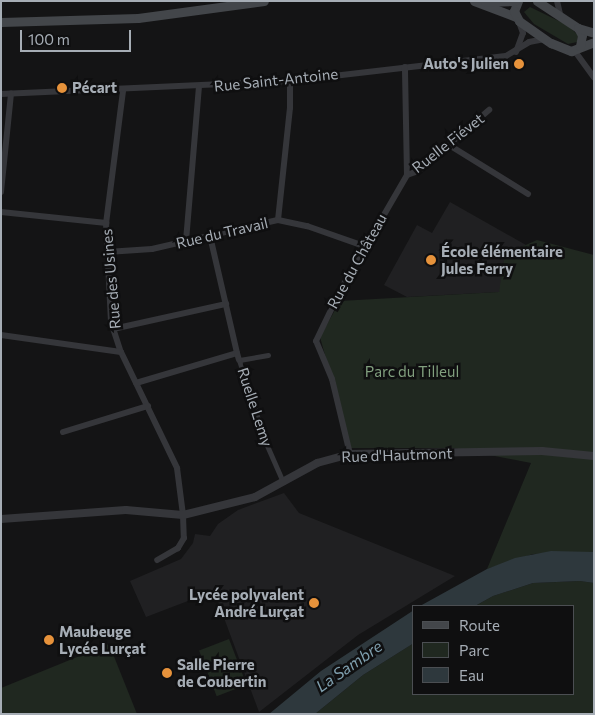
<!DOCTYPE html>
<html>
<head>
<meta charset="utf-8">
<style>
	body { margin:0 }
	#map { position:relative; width:595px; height:715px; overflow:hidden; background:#141415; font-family:Commissioner,sans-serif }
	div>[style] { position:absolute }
	.built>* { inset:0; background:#202022 }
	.green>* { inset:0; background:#202820; transform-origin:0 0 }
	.water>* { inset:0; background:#2e383d }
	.pedestrian>* { height:5px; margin:-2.5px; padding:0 2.5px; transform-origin:2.5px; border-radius:2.5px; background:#35363a }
	.minor>* { height:6px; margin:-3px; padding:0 3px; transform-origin:3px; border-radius:3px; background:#35363a }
	.tertiary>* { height:8px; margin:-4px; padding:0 4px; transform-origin:4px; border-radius:4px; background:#35363a }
	.secondary>* { height:9px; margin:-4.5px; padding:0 4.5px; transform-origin:4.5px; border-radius:4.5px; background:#43464a }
	.dots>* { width:14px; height:14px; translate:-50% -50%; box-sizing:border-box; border:2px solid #0f0f10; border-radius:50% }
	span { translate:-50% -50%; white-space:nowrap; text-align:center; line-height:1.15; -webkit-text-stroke:5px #0f0f10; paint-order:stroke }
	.poi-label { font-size:15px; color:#a6adb5; font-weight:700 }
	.right { translate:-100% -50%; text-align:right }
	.left { translate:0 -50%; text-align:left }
	.street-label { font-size:15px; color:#a6adb5 }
	.park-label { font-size:15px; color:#819f7e }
	.water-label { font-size:16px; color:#7f9fae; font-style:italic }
	.frame { position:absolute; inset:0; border:2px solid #a6adb5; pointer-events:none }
	.legend { position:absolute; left:412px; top:605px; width:162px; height:90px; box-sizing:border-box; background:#0f0f10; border:1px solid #4b4e52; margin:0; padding:6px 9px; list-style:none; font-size:15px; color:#a6adb5 }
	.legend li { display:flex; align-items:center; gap:10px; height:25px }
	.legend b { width:25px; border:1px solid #4b4e52 }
	.scale { position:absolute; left:20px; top:30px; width:111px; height:22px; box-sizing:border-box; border:2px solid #a6adb5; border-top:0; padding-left:6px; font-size:15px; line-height:18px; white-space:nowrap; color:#a6adb5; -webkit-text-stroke:4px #0f0f10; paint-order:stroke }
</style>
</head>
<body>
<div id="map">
	<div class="built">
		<div style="clip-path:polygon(450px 202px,526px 245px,499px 292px,407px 297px,384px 285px,417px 225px,432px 233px)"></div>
		<div style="clip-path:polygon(284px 493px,299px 513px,455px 576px,358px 635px,259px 712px,214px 591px,146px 617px,130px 581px,181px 559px,193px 543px,195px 534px,210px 536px,218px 524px,238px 510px)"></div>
	</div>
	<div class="green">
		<div style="clip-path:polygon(530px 7px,567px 25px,578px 35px,577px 42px,568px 44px,534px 24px,524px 12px)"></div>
		<div style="clip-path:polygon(537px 240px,594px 255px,594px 552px,533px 554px,487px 569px,531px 463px,454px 448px,351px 448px,320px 337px,340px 301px,499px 292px,505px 254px)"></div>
		<div style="clip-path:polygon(580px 581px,594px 583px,594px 714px,315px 714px,363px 675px,414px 643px,414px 694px,574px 694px,574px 606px,475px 606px,493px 596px,533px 583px)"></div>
		<div style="left:229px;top:639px;width:49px;height:32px;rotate:69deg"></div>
		<div style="clip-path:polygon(109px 644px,137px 714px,1px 714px,1px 688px)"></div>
	</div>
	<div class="water">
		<div style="clip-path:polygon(551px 551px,594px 552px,594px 583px,580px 581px,533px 583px,493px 596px,475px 606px,420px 606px,487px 569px,515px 558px)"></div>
		<div style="clip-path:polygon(414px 610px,414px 643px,363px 675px,315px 714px,269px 714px,321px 671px)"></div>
	</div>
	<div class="pedestrian">
		<div style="left:268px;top:355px;width:29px;rotate:170deg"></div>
		<div style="left:239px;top:360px;width:85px;rotate:72.2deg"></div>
		<div style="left:265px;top:441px;width:45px;rotate:66.3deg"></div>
	</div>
	<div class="minor">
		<div style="left:557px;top:1px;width:13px;rotate:77deg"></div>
		<div style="left:574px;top:50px;width:34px;rotate:54deg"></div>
		<div style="left:516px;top:52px;width:20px;rotate:-70deg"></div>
		<div style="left:523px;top:33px;width:12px;rotate:-110deg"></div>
		<div style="left:123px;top:91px;width:133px;rotate:97.3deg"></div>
		<div style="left:106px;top:223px;width:99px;rotate:87.1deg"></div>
		<div style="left:111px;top:322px;width:32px;rotate:72deg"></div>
		<div style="left:121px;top:352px;width:129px;rotate:64.2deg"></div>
		<div style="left:177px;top:468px;width:47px;rotate:82.7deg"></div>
		<div style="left:183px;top:515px;width:23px;rotate:88deg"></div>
		<div style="left:184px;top:538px;width:12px;rotate:121deg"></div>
		<div style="left:178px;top:548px;width:24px;rotate:150deg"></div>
		<div style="left:1px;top:94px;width:289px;rotate:-2.6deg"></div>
		<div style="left:290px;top:81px;width:217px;rotate:-6.6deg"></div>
		<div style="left:506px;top:56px;width:27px;rotate:-31deg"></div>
		<div style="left:529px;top:42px;width:16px;rotate:-11deg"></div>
		<div style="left:449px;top:145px;width:93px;rotate:31.8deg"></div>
		<div style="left:407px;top:175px;width:12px;rotate:-20deg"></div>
		<div style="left:418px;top:171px;width:94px;rotate:-40.7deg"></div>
		<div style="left:1px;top:192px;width:99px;rotate:-84.2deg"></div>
		<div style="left:1px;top:212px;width:106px;rotate:6deg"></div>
		<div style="left:278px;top:220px;width:113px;rotate:-83.9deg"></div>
		<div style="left:290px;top:108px;width:27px;rotate:-90deg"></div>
		<div style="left:210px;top:236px;width:120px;rotate:77deg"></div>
		<div style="left:186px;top:241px;width:155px;rotate:-85.2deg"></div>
		<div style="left:107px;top:252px;width:45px;rotate:-3.8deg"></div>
		<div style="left:152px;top:249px;width:129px;rotate:-13deg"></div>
		<div style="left:278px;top:220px;width:30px;rotate:12deg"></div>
		<div style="left:307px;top:226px;width:60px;rotate:19.3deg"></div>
		<div style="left:113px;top:329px;width:116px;rotate:-12.5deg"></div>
		<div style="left:1px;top:335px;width:121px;rotate:8.1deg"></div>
		<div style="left:136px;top:383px;width:105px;rotate:-16.5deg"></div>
		<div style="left:237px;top:353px;width:7px;rotate:74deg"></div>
		<div style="left:63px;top:432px;width:89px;rotate:-17deg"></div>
		<div style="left:350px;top:454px;width:77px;rotate:-103.5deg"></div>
		<div style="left:332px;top:379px;width:41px;rotate:-112.8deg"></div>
		<div style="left:316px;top:341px;width:58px;rotate:-64.3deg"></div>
		<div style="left:341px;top:289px;width:132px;rotate:-59.9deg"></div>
		<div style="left:407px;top:175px;width:108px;rotate:-91.1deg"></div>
	</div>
	<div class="tertiary">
		<div style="left:1px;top:519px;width:125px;rotate:-4.1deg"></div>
		<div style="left:126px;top:510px;width:57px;rotate:5deg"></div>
		<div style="left:183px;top:515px;width:74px;rotate:-14deg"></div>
		<div style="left:255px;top:497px;width:71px;rotate:-28.7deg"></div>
		<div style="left:317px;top:463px;width:34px;rotate:-15deg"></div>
		<div style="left:350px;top:454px;width:192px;rotate:-0.9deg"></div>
		<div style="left:542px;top:451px;width:52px;rotate:5.5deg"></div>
	</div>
	<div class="secondary">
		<div style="left:474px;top:1px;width:45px;rotate:20.9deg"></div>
		<div style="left:518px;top:1px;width:11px;rotate:112deg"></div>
		<div style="left:514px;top:11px;width:11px;rotate:63deg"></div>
		<div style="left:519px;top:21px;width:39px;rotate:35deg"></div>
		<div style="left:551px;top:43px;width:22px;rotate:22deg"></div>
		<div style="left:571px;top:51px;width:25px;rotate:-21deg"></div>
		<div style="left:537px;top:1px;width:49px;rotate:33.4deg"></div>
		<div style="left:578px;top:28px;width:8px;rotate:60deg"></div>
		<div style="left:582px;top:35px;width:11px;rotate:100deg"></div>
		<div style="left:485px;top:2px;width:30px;rotate:-2deg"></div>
		<div style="left:1px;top:22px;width:137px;rotate:-1.7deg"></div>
		<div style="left:138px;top:18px;width:127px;rotate:-7.7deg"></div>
		<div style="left:578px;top:28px;width:17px;rotate:17deg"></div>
	</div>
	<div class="dots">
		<div style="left:519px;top:64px;background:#e6923b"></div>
		<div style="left:62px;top:88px;background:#e6923b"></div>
		<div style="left:431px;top:260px;background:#e6923b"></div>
		<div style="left:314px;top:603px;background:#e6923b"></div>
		<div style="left:49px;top:640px;background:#e6923b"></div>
		<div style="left:167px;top:673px;background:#e6923b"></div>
	</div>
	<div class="poi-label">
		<span class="right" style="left:509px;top:64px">Auto's Julien</span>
		<span class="left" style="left:72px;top:88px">Pécart</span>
		<span class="left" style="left:441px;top:260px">École élémentaire<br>Jules Ferry</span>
		<span class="right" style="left:304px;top:603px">Lycée polyvalent<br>André Lurçat</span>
		<span class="left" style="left:59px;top:640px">Maubeuge<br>Lycée Lurçat</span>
		<span class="left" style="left:177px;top:673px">Salle Pierre<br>de Coubertin</span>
	</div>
	<div class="street-label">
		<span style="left:276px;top:80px;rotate:-6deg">Rue Saint-Antoine</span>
		<span style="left:448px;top:143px;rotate:-38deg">Ruelle Fiévet</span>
		<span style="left:222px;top:233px;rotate:-13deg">Rue du Travail</span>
		<span style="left:357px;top:261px;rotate:-61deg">Rue du Château</span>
		<span style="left:111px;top:279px;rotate:-95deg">Rue des Usines</span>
		<span style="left:255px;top:407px;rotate:72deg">Ruelle Lemy</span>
		<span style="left:397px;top:455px;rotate:-2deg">Rue d'Hautmont</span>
	</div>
	<div class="park-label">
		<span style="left:412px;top:372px">Parc du Tilleul</span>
	</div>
	<div class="water-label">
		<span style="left:349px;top:666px;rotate:-35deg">La Sambre</span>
	</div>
	<div class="frame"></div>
	<ul class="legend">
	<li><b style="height:6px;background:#43464a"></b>Route</li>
	<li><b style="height:14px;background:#202820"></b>Parc</li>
	<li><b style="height:14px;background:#2e383d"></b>Eau</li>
	</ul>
	<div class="scale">100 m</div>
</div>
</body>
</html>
